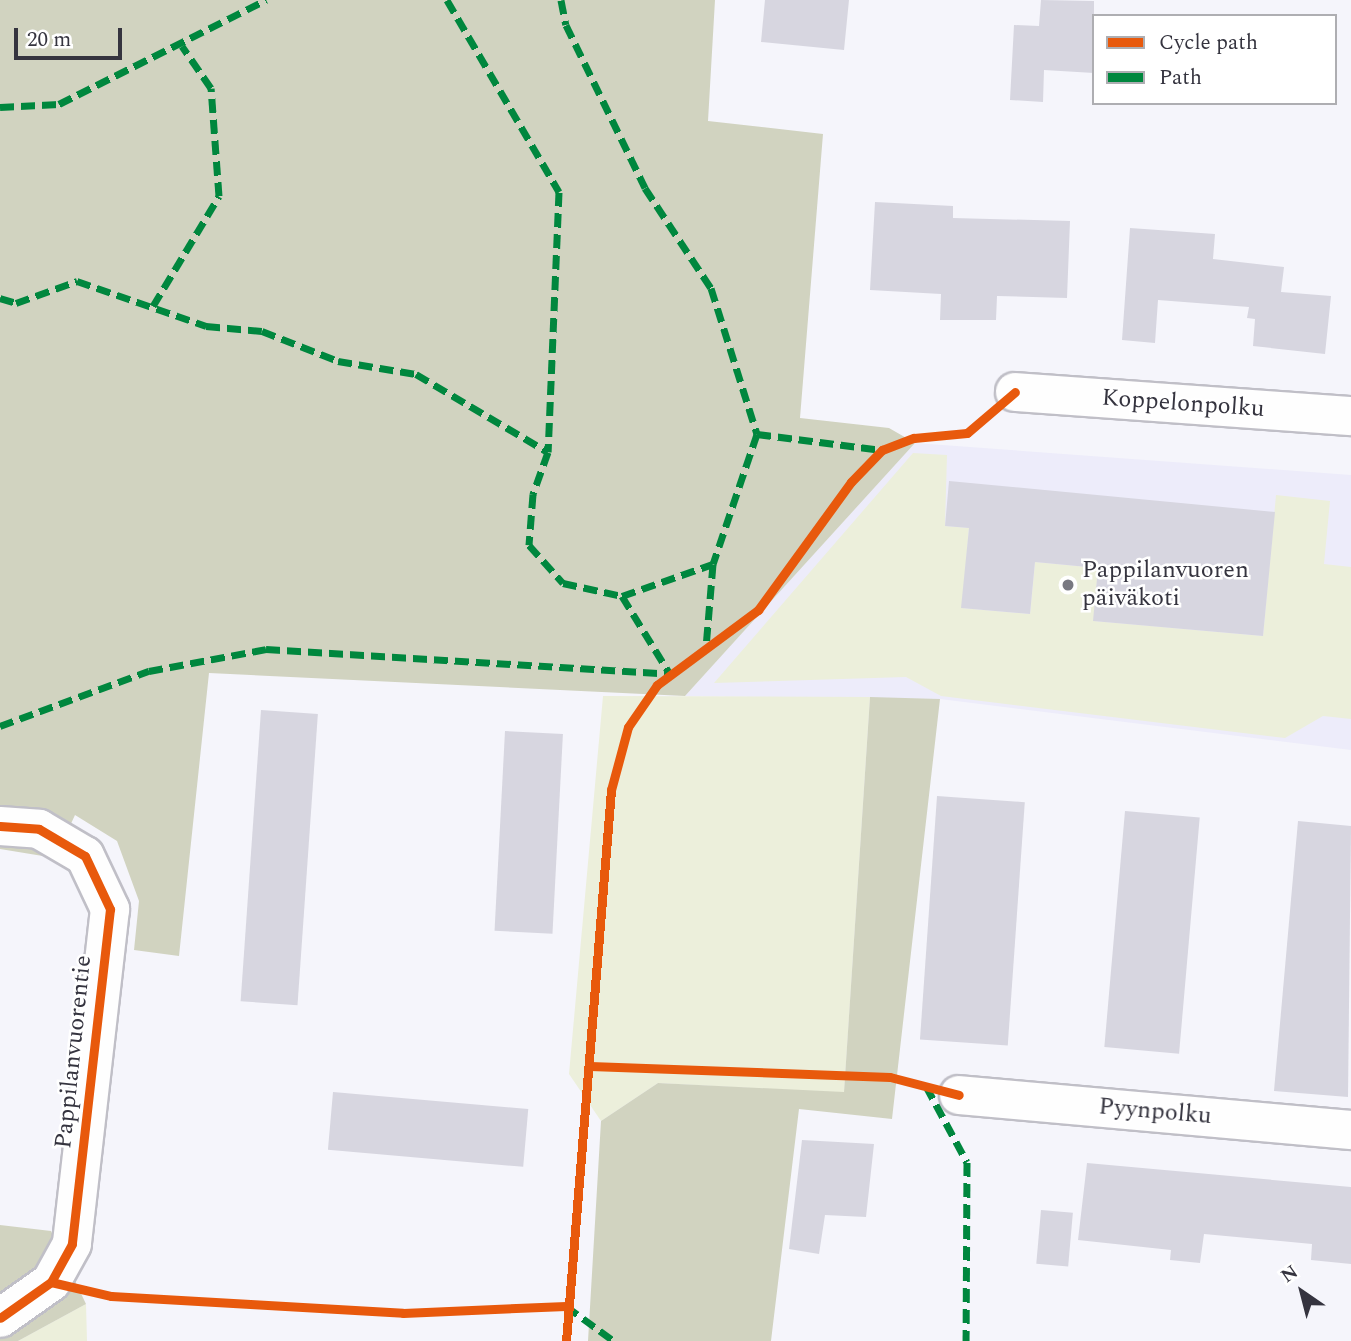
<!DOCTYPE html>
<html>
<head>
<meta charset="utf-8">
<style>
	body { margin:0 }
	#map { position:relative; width:1351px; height:1341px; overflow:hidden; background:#f5f5fb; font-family:Spectral,serif }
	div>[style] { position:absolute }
	.built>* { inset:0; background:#edecfa }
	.green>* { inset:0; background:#ecefdb }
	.forest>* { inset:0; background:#d1d3c0 }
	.building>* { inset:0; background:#d7d6e0; transform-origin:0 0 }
	.roads { filter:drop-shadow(2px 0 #c0bfc7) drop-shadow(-2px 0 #c0bfc7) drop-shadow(0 2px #c0bfc7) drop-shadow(0 -2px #c0bfc7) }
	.minor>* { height:38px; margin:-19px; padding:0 19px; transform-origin:19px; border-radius:19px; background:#fefefe }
	.quiet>* { height:7px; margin-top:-3.5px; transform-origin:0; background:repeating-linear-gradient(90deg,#00873e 0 14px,transparent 0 21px) }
	.cycleway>* { height:9px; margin:-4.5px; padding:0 4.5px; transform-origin:4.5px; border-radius:4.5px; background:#e8590c }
	.dots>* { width:19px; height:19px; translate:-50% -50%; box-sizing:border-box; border:4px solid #fff; border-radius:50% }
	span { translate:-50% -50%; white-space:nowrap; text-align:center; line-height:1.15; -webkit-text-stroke:5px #fff; paint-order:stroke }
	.street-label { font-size:24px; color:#35343f }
	.poi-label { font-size:24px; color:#35343f }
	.left { translate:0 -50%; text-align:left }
	.legend { position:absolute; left:1092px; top:14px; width:245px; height:91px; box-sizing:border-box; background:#fff; border:2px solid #aeaeb2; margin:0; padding:9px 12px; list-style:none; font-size:21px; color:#35343f }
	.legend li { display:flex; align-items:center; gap:14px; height:35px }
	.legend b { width:35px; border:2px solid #aeaeb2 }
	.north { position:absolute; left:1267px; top:1257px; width:70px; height:70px; -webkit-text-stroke:5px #fff; paint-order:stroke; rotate:325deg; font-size:19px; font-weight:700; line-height:28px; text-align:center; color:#35343f }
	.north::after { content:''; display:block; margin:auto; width:24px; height:32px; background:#35343f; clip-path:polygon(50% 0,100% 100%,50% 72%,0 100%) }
	.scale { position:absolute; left:14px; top:28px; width:108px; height:32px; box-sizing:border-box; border:4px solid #35343f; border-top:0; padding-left:9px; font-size:21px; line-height:24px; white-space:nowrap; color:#35343f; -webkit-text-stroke:5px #fff; paint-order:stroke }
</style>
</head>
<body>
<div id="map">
	<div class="built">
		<div style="clip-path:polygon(915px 443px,1351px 475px,1351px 750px,940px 699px,685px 696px)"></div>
	</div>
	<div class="green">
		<div style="clip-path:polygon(913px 453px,947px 455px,945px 526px,969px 528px,962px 608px,1030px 614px,1035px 562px,1098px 568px,1094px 621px,1263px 636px,1276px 495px,1330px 501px,1324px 564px,1351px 567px,1351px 719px,1323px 716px,1285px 738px,941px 696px,906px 677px,714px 683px)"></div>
		<div style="clip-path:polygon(603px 696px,870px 697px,844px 1093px,658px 1083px,601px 1121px,569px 1074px)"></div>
		<div style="clip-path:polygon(86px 1304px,87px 1341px,18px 1341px)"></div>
	</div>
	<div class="forest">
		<div style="clip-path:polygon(0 0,715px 0,708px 121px,823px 134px,800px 418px,889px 428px,915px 443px,685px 696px,209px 673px,179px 956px,134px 950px,139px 901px,117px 841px,75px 815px,55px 858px,0 849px)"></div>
		<div style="clip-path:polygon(870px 697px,940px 699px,892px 1119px,799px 1109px,771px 1341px,588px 1341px,601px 1121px,658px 1083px,844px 1092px)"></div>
		<div style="clip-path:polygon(0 1225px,51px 1231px,86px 1304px,18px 1341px,0 1341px)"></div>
	</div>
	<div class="building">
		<div style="clip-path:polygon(765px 0,849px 0,844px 50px,761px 42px)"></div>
		<div style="clip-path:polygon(1041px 0,1094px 1px,1094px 73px,1044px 70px,1043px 102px,1010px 100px,1014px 25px,1039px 26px)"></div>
		<div style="clip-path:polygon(875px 202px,953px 206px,953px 218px,1070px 221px,1067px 298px,997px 296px,996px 320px,940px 320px,941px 294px,870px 290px)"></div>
		<div style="clip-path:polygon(1130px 228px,1215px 234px,1213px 259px,1284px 267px,1281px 292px,1331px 296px,1325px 354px,1253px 346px,1255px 319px,1247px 318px,1249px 307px,1158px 300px,1155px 343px,1122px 340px)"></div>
		<div style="clip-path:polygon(949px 481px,1275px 512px,1263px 636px,1093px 621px,1098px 568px,1035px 562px,1030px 614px,961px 608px,969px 528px,945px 526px)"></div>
		<div style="left:261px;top:710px;width:57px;height:292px;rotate:4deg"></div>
		<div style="left:505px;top:731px;width:58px;height:200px;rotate:3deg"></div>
		<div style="left:937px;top:796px;width:88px;height:244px;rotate:4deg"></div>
		<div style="left:1125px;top:811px;width:75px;height:237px;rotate:5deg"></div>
		<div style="clip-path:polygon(1298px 821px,1351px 826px,1348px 1097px,1274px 1091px)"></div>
		<div style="left:333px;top:1092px;width:196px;height:58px;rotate:5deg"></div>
		<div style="clip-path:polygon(802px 1140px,874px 1144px,866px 1217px,825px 1215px,819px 1254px,789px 1249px)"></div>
		<div style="clip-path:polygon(1087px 1163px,1351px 1187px,1351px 1264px,1311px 1260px,1312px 1244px,1204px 1234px,1200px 1263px,1170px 1260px,1171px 1250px,1078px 1240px)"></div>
		<div style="left:1041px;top:1210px;width:32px;height:54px;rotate:5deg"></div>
	</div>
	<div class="roads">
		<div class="minor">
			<div style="left:1015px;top:392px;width:337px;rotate:4.1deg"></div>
			<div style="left:0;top:826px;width:39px;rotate:4deg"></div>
			<div style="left:39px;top:829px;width:53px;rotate:30.4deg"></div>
			<div style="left:85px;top:856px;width:59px;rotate:64.7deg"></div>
			<div style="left:110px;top:909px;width:337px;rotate:96.5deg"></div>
			<div style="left:72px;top:1244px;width:43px;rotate:118.9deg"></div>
			<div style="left:51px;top:1282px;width:62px;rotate:144.8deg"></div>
			<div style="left:959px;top:1095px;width:394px;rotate:5.1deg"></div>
		</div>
	</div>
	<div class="quiet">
		<div style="left:447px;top:0;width:222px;rotate:59.7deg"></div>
		<div style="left:559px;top:192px;width:260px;rotate:92.4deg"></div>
		<div style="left:548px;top:452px;width:45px;rotate:109.7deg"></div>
		<div style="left:533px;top:494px;width:51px;rotate:94.5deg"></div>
		<div style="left:529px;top:545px;width:51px;rotate:48.2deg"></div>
		<div style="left:563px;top:583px;width:60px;rotate:12.4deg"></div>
		<div style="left:622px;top:596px;width:96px;rotate:-19.4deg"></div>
		<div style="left:561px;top:0;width:25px;rotate:79deg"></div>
		<div style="left:566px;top:25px;width:181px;rotate:64.1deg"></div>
		<div style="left:645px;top:188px;width:120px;rotate:56.6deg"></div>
		<div style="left:711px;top:288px;width:153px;rotate:72.5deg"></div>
		<div style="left:757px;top:434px;width:137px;rotate:108.7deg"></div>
		<div style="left:713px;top:564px;width:84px;rotate:94.8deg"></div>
		<div style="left:0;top:107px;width:59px;rotate:-2.9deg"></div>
		<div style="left:59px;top:104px;width:232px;rotate:-26.7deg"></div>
		<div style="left:0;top:298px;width:17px;rotate:17deg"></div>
		<div style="left:16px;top:303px;width:65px;rotate:-19.8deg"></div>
		<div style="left:77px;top:281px;width:137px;rotate:19.2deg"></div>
		<div style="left:206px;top:326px;width:56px;rotate:5.1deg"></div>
		<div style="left:262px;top:331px;width:82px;rotate:21.5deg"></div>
		<div style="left:338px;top:361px;width:79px;rotate:9.5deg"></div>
		<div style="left:416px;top:374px;width:153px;rotate:30.6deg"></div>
		<div style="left:153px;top:306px;width:128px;rotate:-59deg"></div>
		<div style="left:219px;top:196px;width:108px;rotate:-94.2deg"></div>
		<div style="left:211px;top:88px;width:51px;rotate:-124.6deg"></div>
		<div style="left:757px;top:434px;width:126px;rotate:7.3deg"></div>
		<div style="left:622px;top:596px;width:92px;rotate:58.4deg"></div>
		<div style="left:0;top:726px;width:159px;rotate:-20.3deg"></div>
		<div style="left:149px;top:671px;width:119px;rotate:-10.6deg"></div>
		<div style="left:266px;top:649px;width:405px;rotate:3.5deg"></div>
		<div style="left:926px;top:1086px;width:86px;rotate:61.7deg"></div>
		<div style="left:967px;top:1162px;width:179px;rotate:90.3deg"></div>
		<div style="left:566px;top:1306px;width:59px;rotate:36.1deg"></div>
	</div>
	<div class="cycleway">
		<div style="left:0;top:826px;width:39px;rotate:4deg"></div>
		<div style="left:39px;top:829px;width:53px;rotate:30.4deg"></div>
		<div style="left:85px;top:856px;width:59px;rotate:64.7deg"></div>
		<div style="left:110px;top:909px;width:337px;rotate:96.5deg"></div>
		<div style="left:72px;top:1244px;width:43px;rotate:118.9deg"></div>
		<div style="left:51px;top:1282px;width:62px;rotate:144.8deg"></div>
		<div style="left:590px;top:1066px;width:300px;rotate:2.1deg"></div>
		<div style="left:890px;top:1077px;width:71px;rotate:14.6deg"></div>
		<div style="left:51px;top:1282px;width:62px;rotate:13.1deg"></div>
		<div style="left:111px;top:1296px;width:292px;rotate:3.3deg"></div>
		<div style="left:403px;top:1313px;width:163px;rotate:-2.5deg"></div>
		<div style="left:566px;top:1341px;width:553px;rotate:-85.33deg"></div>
		<div style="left:611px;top:790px;width:65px;rotate:-74.9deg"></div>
		<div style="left:628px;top:727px;width:51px;rotate:-55.4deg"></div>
		<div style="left:657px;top:685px;width:126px;rotate:-36.6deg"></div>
		<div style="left:758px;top:610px;width:158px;rotate:-54deg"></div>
		<div style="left:851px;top:482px;width:45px;rotate:-45.9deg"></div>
		<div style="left:882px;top:450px;width:34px;rotate:-21deg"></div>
		<div style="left:914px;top:438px;width:53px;rotate:-5.4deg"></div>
		<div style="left:967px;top:433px;width:63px;rotate:-40.5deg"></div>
	</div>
	<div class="dots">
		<div style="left:1068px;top:585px;background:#787881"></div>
	</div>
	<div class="street-label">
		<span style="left:1183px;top:404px;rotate:4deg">Koppelonpolku</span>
		<span style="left:74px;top:1052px;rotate:-84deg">Pappilanvuorentie</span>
		<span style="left:1155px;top:1112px;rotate:5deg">Pyynpolku</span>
	</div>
	<div class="poi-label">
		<span class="left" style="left:1082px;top:585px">Pappilanvuoren<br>päiväkoti</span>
	</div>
	<ul class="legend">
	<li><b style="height:9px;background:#e8590c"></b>Cycle path</li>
	<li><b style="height:9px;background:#00873e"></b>Path</li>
	</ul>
	<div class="north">N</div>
	<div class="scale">20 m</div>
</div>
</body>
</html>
